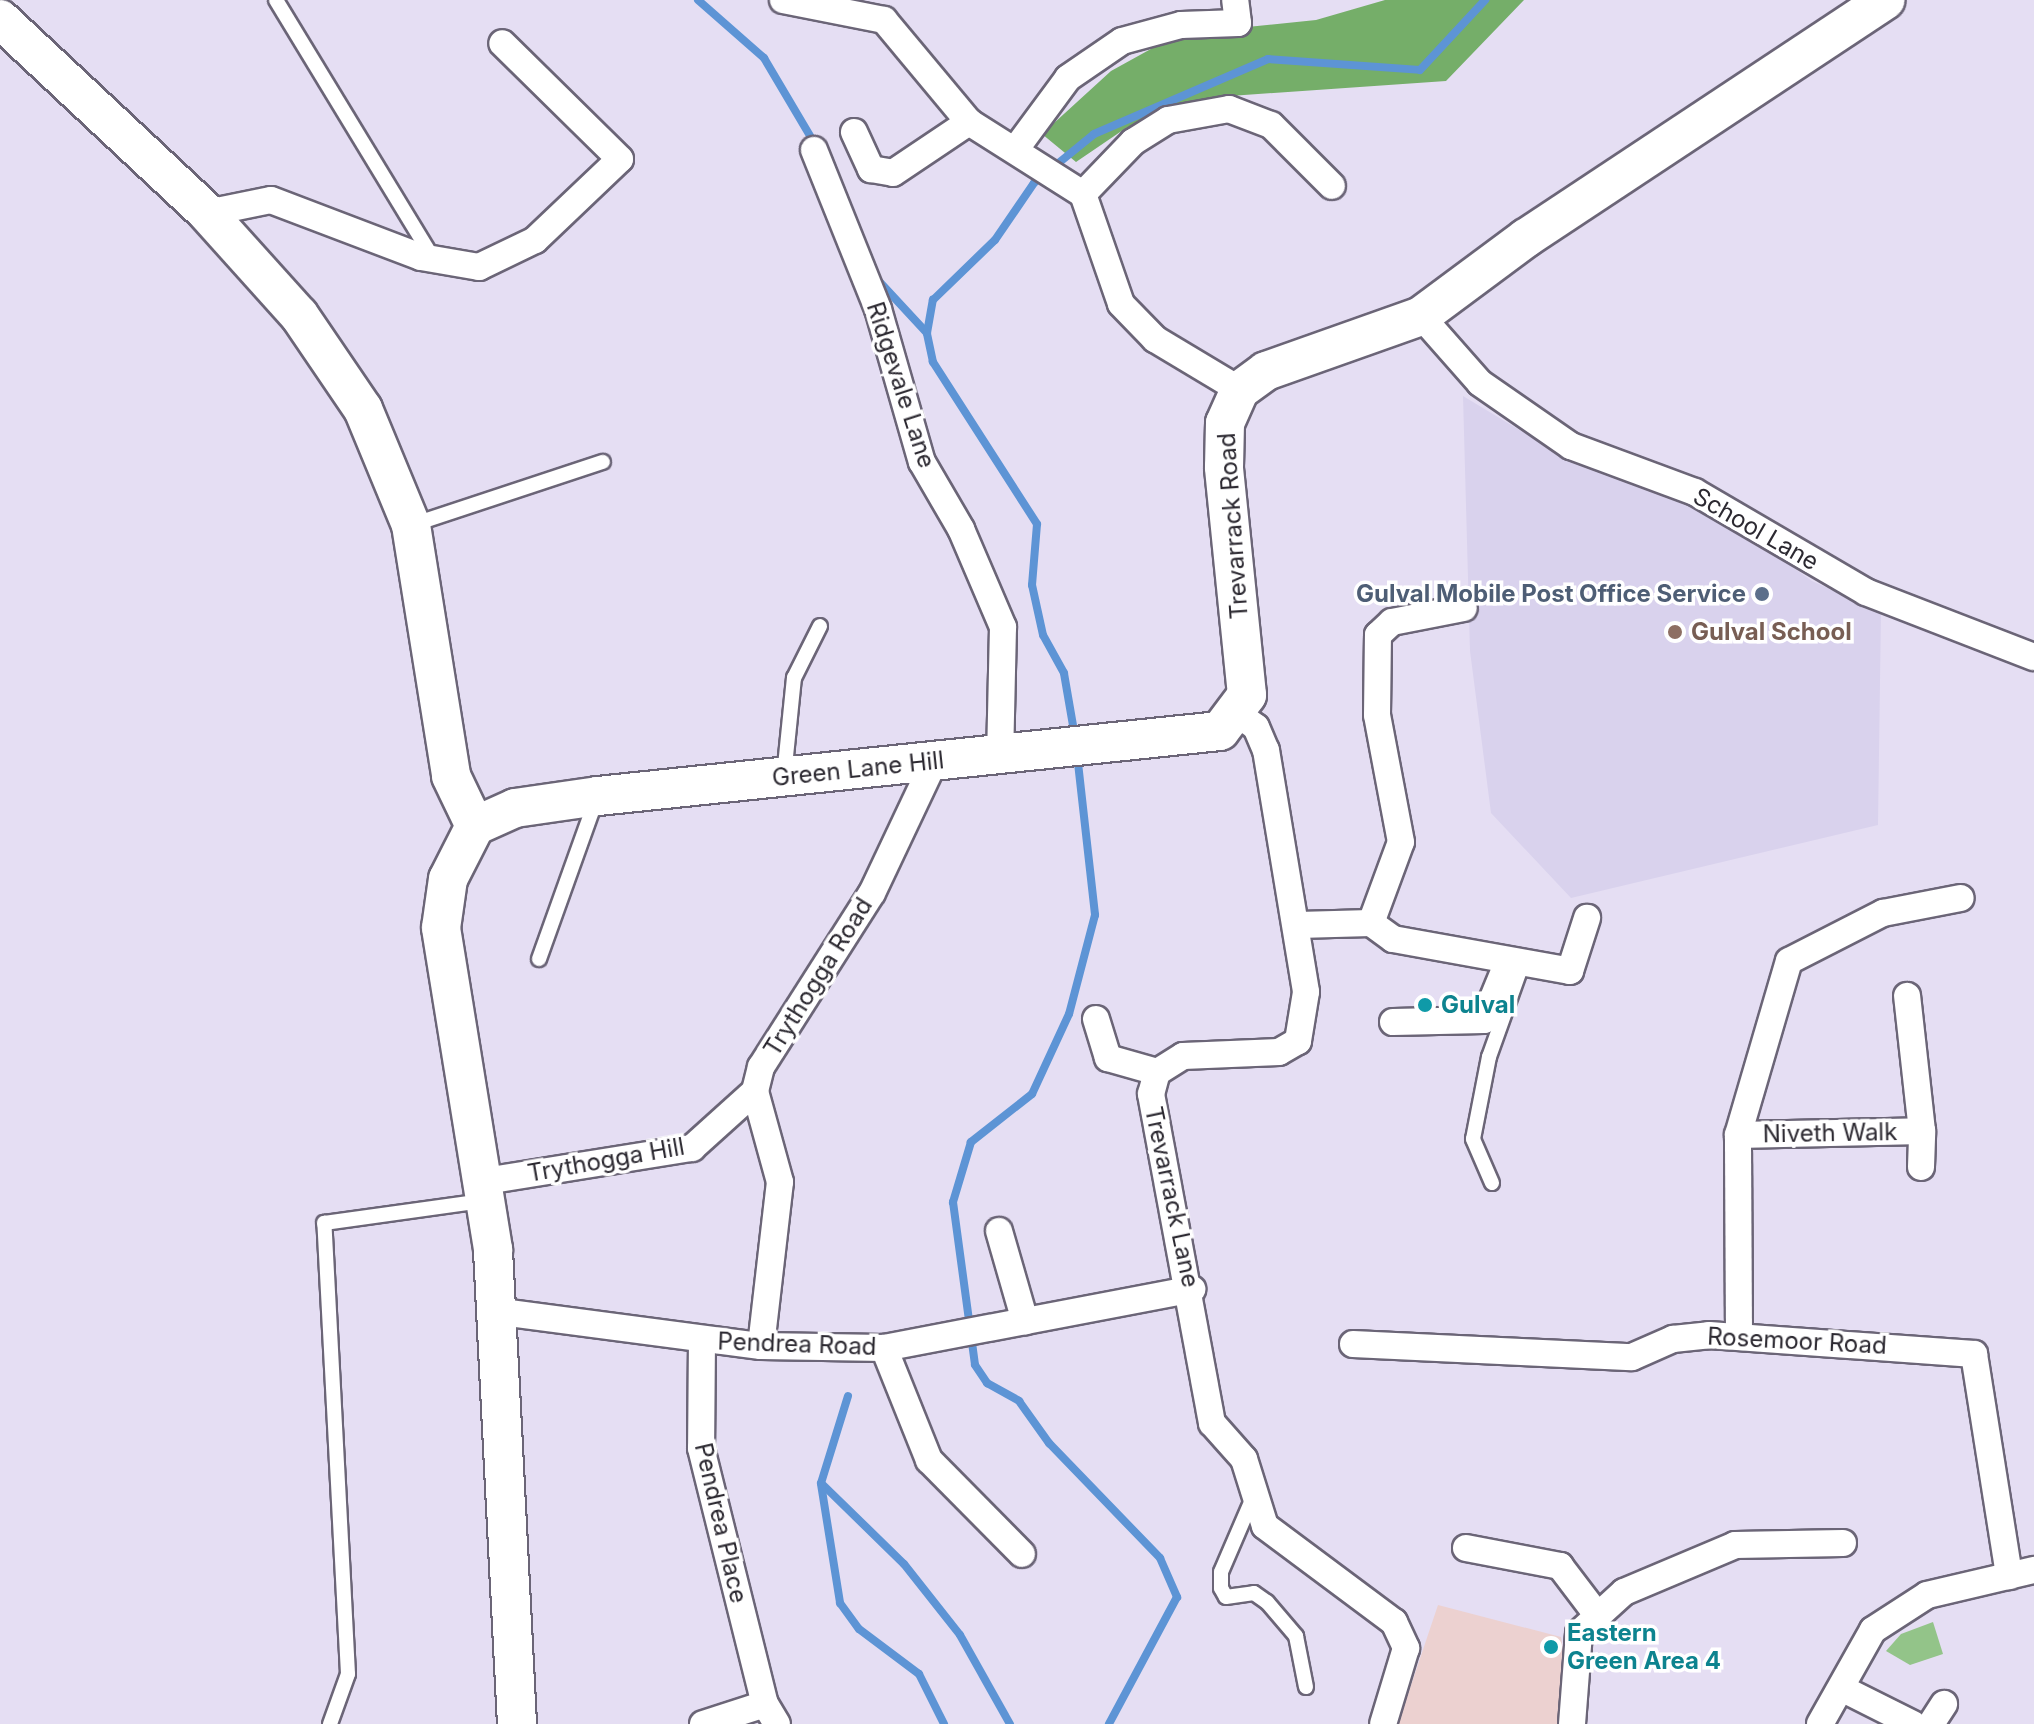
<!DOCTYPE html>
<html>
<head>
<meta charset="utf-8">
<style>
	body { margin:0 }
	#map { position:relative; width:2034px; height:1724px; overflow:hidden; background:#e5def3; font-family:Inter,sans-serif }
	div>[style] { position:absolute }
	.commercial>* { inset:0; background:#ecd1d0 }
	.built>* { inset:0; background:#d9d2ed }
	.green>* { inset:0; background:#93c489 }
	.forest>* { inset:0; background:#75ae69 }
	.stream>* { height:8px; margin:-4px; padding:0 4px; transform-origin:4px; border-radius:4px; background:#5d94d5 }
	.roads { filter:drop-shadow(2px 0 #6b6577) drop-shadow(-2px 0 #6b6577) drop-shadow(0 2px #6b6577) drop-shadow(0 -2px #6b6577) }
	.lane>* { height:14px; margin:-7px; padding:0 7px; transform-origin:7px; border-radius:7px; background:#fff }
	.street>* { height:26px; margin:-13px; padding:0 13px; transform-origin:13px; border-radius:13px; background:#fff }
	.secondary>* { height:38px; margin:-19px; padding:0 19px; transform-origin:19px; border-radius:19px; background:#fff }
	.dots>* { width:22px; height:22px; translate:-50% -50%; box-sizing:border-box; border:4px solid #fff; border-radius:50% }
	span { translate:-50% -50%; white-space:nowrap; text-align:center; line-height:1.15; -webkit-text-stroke:7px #fff; paint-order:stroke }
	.street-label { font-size:24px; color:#2c2931 }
	.service-label { font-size:24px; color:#4e5e75; font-weight:700 }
	.right { translate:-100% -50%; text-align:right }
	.education-label { font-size:24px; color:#785e54; font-weight:700 }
	.left { translate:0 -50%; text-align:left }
	.culture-label { font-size:24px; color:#0d838f; font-weight:700 }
</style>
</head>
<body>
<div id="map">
	<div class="commercial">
		<div style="clip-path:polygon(1438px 1605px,1561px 1637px,1575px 1724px,1398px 1724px)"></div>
	</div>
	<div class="built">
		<div style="clip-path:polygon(1463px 396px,1564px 457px,1728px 522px,1812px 581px,1881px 612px,1878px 825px,1571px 898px,1491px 813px,1470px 651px)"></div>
	</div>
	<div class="green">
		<div style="clip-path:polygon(1933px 1622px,1943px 1654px,1910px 1665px,1886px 1651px,1901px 1634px)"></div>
	</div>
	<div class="forest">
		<div style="clip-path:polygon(1385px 0,1524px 0,1446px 81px,1216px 97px,1126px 128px,1076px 162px,1042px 134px,1111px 71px,1178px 34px,1316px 20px)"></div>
	</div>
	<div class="stream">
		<div style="left:698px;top:0;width:88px;rotate:41.3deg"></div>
		<div style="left:764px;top:58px;width:102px;rotate:59.4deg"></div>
		<div style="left:876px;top:278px;width:75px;rotate:47.2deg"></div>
		<div style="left:1075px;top:737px;width:65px;rotate:-99.8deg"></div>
		<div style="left:1064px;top:673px;width:43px;rotate:-118.9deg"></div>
		<div style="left:1043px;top:635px;width:51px;rotate:-102.4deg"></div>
		<div style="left:1032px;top:585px;width:61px;rotate:-85.3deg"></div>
		<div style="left:1037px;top:524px;width:193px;rotate:-122.7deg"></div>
		<div style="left:933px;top:362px;width:30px;rotate:-102deg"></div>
		<div style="left:927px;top:333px;width:34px;rotate:-80deg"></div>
		<div style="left:933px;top:300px;width:86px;rotate:-44.1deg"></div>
		<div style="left:995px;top:240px;width:69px;rotate:-55.6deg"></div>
		<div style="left:1034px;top:183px;width:77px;rotate:-39.2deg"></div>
		<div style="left:1094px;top:134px;width:189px;rotate:-23.3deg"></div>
		<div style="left:1268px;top:59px;width:152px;rotate:4.1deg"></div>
		<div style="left:1420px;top:70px;width:96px;rotate:-47.1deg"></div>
		<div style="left:1077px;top:754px;width:162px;rotate:83.6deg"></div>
		<div style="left:1095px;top:915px;width:102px;rotate:104.7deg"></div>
		<div style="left:1069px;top:1014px;width:88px;rotate:114.8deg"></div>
		<div style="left:1032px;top:1094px;width:78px;rotate:141.8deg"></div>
		<div style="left:971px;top:1142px;width:63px;rotate:106.7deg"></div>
		<div style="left:953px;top:1202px;width:164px;rotate:82.3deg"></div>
		<div style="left:975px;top:1365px;width:22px;rotate:56deg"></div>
		<div style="left:987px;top:1383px;width:37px;rotate:29deg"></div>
		<div style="left:1019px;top:1401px;width:52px;rotate:54.5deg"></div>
		<div style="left:1049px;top:1443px;width:160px;rotate:46deg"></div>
		<div style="left:1160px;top:1558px;width:43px;rotate:66.4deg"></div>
		<div style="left:1177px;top:1597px;width:144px;rotate:118.2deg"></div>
		<div style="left:848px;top:1396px;width:91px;rotate:107.2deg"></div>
		<div style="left:821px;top:1483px;width:116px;rotate:44.3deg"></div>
		<div style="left:904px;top:1564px;width:90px;rotate:51.7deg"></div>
		<div style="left:960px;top:1635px;width:102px;rotate:60.7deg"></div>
		<div style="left:821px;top:1484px;width:121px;rotate:80.9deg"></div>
		<div style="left:840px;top:1603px;width:32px;rotate:54deg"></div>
		<div style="left:859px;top:1629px;width:75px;rotate:36.9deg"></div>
		<div style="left:919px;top:1674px;width:56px;rotate:63.4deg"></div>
	</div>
	<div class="roads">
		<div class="lane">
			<div style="left:276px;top:0;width:302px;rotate:58.7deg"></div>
			<div style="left:412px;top:525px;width:201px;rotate:-18.3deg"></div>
			<div style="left:784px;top:776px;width:99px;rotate:-84.2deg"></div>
			<div style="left:794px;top:678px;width:58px;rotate:-63.4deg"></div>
			<div style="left:539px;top:959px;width:169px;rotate:-70.3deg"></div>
			<div style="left:1492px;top:1183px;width:48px;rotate:-113.4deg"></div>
			<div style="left:1473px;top:1139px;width:84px;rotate:-79deg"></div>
			<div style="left:1489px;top:1057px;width:98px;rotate:-70.3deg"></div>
			<div style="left:1255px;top:1493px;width:86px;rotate:113.3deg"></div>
			<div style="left:1221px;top:1572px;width:16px;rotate:90deg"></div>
			<div style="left:1221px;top:1588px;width:10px;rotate:61deg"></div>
			<div style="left:1226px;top:1597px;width:28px;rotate:-8deg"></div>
			<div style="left:1254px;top:1593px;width:16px;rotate:35deg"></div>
			<div style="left:1267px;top:1602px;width:45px;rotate:49.5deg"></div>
			<div style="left:1296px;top:1636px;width:52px;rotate:78.9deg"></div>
			<div style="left:330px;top:1724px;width:53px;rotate:-70.2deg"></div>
			<div style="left:348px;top:1674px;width:452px;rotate:-93deg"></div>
			<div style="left:324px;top:1223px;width:161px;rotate:-7.9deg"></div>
		</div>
		<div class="street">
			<div style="left:783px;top:0;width:103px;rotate:11.2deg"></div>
			<div style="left:884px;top:20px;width:133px;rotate:50.2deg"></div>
			<div style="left:969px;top:122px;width:135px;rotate:32.3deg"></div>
			<div style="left:1083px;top:194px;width:116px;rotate:70.9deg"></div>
			<div style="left:1121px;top:304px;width:49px;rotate:45.8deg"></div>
			<div style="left:1155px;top:339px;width:99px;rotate:31deg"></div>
			<div style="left:854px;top:132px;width:41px;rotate:65.3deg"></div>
			<div style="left:871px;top:169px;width:22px;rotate:10deg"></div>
			<div style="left:893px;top:173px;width:92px;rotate:-33.9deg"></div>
			<div style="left:814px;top:150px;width:171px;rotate:68.1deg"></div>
			<div style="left:878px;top:309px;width:159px;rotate:74deg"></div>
			<div style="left:922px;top:462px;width:78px;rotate:59.8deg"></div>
			<div style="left:961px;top:529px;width:107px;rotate:66.8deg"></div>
			<div style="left:1003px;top:627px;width:130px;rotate:91.3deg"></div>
			<div style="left:1015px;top:150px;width:89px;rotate:-53.6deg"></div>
			<div style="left:1068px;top:78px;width:65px;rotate:-34.4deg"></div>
			<div style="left:1122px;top:41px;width:61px;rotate:-15.2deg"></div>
			<div style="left:1181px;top:25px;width:57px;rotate:-2deg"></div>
			<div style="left:1238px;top:23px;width:23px;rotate:-97deg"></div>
			<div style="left:1083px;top:194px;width:72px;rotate:-46.1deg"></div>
			<div style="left:1133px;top:142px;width:41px;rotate:-32.2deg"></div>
			<div style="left:1168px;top:120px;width:62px;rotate:-10.2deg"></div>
			<div style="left:1229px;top:109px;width:45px;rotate:20.9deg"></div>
			<div style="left:1271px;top:125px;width:86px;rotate:45deg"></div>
			<div style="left:207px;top:213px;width:65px;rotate:-11.5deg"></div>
			<div style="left:271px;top:200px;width:160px;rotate:20.8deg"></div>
			<div style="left:421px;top:257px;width:59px;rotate:9.8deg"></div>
			<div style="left:479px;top:267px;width:62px;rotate:-25.7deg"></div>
			<div style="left:535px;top:240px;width:117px;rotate:-43.6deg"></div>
			<div style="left:620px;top:159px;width:165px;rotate:-135.5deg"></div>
			<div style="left:1421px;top:316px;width:89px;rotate:48.6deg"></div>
			<div style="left:1480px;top:383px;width:111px;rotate:34.7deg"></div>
			<div style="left:1571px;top:446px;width:132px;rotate:20.4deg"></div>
			<div style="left:1695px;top:492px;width:198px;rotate:30.3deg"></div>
			<div style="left:1866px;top:592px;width:180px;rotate:21.2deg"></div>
			<div style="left:1238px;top:714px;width:22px;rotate:36deg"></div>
			<div style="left:1256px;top:727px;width:25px;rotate:67deg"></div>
			<div style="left:1266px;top:750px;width:245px;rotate:80.6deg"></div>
			<div style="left:1306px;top:992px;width:50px;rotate:99.3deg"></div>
			<div style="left:1298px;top:1041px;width:22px;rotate:150deg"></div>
			<div style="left:1279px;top:1052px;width:96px;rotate:177.6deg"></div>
			<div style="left:1183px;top:1056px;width:31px;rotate:148deg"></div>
			<div style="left:1157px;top:1072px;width:23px;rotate:105deg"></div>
			<div style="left:1151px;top:1094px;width:335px;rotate:79.5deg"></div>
			<div style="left:1212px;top:1423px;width:48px;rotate:48.4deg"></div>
			<div style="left:1244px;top:1459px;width:70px;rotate:72.6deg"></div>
			<div style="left:1265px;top:1526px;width:161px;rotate:36.7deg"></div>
			<div style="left:1394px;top:1622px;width:29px;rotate:65deg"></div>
			<div style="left:1406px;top:1648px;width:79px;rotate:106.8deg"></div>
			<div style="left:1371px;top:923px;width:86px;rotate:-69.7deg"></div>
			<div style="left:1401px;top:842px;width:129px;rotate:-100.7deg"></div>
			<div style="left:1377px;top:715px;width:80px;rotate:-89.3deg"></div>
			<div style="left:1378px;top:635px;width:19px;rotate:-43deg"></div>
			<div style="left:1392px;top:622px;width:73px;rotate:-11deg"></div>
			<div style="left:1298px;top:925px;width:73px;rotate:-1.6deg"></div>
			<div style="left:1371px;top:923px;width:27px;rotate:36deg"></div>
			<div style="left:1393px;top:939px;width:180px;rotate:10.2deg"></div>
			<div style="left:1570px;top:971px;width:56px;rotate:-72.2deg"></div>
			<div style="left:1096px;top:1019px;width:41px;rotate:72.9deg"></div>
			<div style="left:1108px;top:1058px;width:51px;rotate:15.9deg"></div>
			<div style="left:1393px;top:1022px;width:91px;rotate:-1.3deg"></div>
			<div style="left:1484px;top:1020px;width:61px;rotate:-67.7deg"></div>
			<div style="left:1738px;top:1135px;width:184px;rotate:-1.2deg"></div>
			<div style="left:1922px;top:1131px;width:136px;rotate:-96.3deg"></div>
			<div style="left:1921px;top:1167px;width:36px;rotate:-88deg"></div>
			<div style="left:485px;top:1181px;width:210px;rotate:-9.1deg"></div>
			<div style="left:692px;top:1148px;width:85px;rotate:-42.1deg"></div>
			<div style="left:999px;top:1231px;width:94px;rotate:73.9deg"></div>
			<div style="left:494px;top:1311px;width:269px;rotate:7.5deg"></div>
			<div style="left:761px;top:1346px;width:123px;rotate:0.9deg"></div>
			<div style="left:884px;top:1348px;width:314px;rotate:-10.8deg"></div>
			<div style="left:1739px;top:1336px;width:201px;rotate:-90.3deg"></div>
			<div style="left:1738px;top:1135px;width:181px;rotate:-73.7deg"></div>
			<div style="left:1789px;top:961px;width:106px;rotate:-27.1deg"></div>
			<div style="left:1883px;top:913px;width:79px;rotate:-10.9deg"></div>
			<div style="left:702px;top:1340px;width:108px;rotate:90.5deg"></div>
			<div style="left:701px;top:1448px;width:264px;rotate:76deg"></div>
			<div style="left:1353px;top:1344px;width:279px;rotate:2.7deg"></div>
			<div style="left:1632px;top:1357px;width:45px;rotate:-23.7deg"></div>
			<div style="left:1673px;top:1339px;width:36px;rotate:-6deg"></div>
			<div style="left:1709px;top:1335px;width:266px;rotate:4.1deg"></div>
			<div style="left:1974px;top:1354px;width:225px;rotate:81deg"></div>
			<div style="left:761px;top:1346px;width:165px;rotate:-83.4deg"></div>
			<div style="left:780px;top:1182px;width:94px;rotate:-105.4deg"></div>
			<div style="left:755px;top:1091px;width:25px;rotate:-76deg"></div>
			<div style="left:761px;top:1067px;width:206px;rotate:-57.5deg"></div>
			<div style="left:872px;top:893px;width:147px;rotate:-64.7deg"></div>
			<div style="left:884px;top:1348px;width:121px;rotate:68.1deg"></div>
			<div style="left:929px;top:1460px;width:132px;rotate:45.3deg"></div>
			<div style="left:1466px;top:1548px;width:96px;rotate:10.8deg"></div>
			<div style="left:1560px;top:1566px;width:63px;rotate:52.8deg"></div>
			<div style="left:1841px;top:1688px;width:80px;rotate:26.6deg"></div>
			<div style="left:703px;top:1724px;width:65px;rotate:-17.9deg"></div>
			<div style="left:765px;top:1704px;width:23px;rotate:59deg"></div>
			<div style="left:1572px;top:1724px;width:91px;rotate:-85.6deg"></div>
			<div style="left:1579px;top:1633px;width:61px;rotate:-42.3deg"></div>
			<div style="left:1624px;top:1592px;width:121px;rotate:-22.9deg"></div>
			<div style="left:1735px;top:1545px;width:108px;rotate:-1.1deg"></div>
			<div style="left:1820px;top:1724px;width:108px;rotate:-60.6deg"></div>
			<div style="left:1873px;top:1630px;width:64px;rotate:-32.9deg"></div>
			<div style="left:1927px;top:1595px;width:110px;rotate:-13.2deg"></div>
			<div style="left:1931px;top:1724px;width:24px;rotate:-57deg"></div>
		</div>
		<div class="secondary">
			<div style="left:0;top:19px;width:284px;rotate:43.1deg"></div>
			<div style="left:207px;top:213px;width:137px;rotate:48deg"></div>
			<div style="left:299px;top:315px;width:114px;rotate:55.8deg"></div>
			<div style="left:363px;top:409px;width:126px;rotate:67.5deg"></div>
			<div style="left:411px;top:525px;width:254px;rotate:80.9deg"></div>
			<div style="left:451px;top:776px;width:55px;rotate:64.4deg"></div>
			<div style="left:475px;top:826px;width:59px;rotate:117deg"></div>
			<div style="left:448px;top:879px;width:49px;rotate:98.1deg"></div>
			<div style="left:441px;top:928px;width:326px;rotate:80.8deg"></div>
			<div style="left:493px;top:1250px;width:475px;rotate:87.1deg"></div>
			<div style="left:475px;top:826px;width:44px;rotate:-24.2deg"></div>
			<div style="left:515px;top:808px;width:84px;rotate:-8.2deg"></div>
			<div style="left:598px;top:796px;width:625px;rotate:-5.97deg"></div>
			<div style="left:1220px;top:731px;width:45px;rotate:-53.1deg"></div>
			<div style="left:1247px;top:695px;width:229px;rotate:-95.8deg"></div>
			<div style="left:1224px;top:467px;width:44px;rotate:-88.7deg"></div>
			<div style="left:1225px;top:423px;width:36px;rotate:-66deg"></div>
			<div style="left:1240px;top:390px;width:32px;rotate:-36deg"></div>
			<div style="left:1266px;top:371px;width:164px;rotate:-19.5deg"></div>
			<div style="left:1421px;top:316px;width:131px;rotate:-36.6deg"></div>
			<div style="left:1526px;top:238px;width:431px;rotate:-33.5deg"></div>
		</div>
	</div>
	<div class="dots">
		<div style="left:1762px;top:594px;background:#5c6f8a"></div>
		<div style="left:1675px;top:632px;background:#8d6e63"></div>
		<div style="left:1425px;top:1005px;background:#0f9aa8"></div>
		<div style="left:1551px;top:1647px;background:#0f9aa8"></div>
	</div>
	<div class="street-label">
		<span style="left:901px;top:385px;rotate:72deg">Ridgevale Lane</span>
		<span style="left:1233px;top:526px;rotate:-94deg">Trevarrack Road</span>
		<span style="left:1756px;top:529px;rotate:30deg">School Lane</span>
		<span style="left:858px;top:769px;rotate:-6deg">Green Lane Hill</span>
		<span style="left:818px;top:977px;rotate:-58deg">Trythogga Road</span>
		<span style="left:1830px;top:1133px;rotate:-1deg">Niveth Walk</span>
		<span style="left:606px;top:1160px;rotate:-10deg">Trythogga Hill</span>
		<span style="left:1172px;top:1197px;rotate:78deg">Trevarrack Lane</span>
		<span style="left:1797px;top:1341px;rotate:3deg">Rosemoor Road</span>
		<span style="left:797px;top:1344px;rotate:2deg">Pendrea Road</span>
		<span style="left:721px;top:1523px;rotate:77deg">Pendrea Place</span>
	</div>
	<div class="service-label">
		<span class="right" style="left:1746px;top:594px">Gulval Mobile Post Office Service</span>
	</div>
	<div class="education-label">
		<span class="left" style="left:1691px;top:632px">Gulval School</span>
	</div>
	<div class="culture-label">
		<span class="left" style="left:1441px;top:1005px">Gulval</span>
		<span class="left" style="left:1567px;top:1647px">Eastern<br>Green Area 4</span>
	</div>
</div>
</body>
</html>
